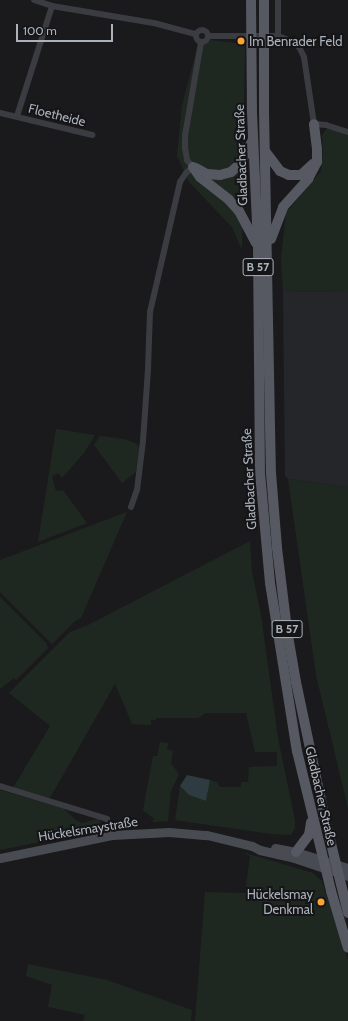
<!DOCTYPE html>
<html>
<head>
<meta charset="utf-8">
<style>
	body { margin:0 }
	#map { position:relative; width:348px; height:1021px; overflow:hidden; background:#1a1a1c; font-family:Cabin,sans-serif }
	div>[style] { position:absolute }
	.built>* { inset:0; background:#252629 }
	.green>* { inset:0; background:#1f2820 }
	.water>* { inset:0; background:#2e3b41 }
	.street>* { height:6px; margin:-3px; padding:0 3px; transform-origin:3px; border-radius:3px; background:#3a3c41 }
	.street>.ring { margin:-3px; padding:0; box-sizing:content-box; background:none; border:6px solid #3a3c41; border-radius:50% }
	.secondary>* { height:9px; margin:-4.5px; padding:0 4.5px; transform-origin:4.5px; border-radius:4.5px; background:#484b51 }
	.primary>* { height:10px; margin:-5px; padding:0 5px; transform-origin:5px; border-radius:5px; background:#565961 }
	.primary-bridge>* { height:10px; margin:-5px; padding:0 5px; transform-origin:5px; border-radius:5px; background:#565961 }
	.dots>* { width:11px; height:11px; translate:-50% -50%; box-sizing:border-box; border:2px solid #151517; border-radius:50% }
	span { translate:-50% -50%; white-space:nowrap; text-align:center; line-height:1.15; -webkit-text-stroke:4px #151517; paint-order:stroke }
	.shield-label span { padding:1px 3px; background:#151517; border:1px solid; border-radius:3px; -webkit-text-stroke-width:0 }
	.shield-label { font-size:12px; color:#abb2bc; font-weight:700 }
	.poi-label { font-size:13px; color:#abb2bc }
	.left { translate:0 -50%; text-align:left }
	.right { translate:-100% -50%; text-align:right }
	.street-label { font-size:13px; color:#abb2bc }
	.scale { position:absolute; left:16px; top:24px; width:97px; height:18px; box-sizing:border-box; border:2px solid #abb2bc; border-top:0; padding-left:5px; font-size:12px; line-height:14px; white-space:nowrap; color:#abb2bc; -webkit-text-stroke:3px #151517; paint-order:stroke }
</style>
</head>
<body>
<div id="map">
	<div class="built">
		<div style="clip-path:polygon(348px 291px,348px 487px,288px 479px,285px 476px,283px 292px)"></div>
	</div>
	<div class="green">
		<div style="clip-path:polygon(209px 40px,245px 44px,242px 250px,232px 227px,189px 182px,177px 156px,182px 105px,197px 49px)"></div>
		<div style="clip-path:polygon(328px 127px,348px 136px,348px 291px,283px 292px,281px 258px,286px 213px,321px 171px,323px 152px,322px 135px)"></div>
		<div style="clip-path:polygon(56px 429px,95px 435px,84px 453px,62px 478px,58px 473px,52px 476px,56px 491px,63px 490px,87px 523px,38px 542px)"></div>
		<div style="clip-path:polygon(100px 436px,125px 439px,137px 444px,139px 447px,136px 472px,122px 483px,94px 445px)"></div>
		<div style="clip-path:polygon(288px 479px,348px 487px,348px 808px,316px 675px)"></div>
		<div style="clip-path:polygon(127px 512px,81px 618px,75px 621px,52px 644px,0 592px,0 560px)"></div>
		<div style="clip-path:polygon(250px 541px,252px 572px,261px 615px,278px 738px,295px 820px,295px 828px,291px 835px,271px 834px,175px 820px,180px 786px,189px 795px,206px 801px,210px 780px,217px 782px,220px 787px,241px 787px,241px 782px,248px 782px,249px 767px,277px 766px,277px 752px,255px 752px,246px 713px,206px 713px,198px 718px,156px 718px,156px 720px,151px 720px,151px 725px,132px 724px,115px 684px,50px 798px,13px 788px,50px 726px,9px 693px,70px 632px,88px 625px)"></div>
		<div style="clip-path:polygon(0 597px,46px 643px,48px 648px,16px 680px,14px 678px,0 689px)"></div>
		<div style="clip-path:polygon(160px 742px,168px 743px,167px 749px,173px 751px,171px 763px,179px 774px,171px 791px,168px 821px,152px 822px,154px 819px,143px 810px,153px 756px,157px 756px)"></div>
		<div style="clip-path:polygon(0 790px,64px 809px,76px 820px,82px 823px,97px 819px,100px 820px,102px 826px,96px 831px,0 850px)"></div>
		<div style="clip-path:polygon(242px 852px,313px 873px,322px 881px,348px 960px,348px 1021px,195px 1021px,205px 892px,245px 893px,250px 856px)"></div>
		<div style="clip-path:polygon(28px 964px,107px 980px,192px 1010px,191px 1021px,83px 1021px,85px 1015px,48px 1007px,52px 985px,26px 976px)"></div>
	</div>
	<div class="water">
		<div style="clip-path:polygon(187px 775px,210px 780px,206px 801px,189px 795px,180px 786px)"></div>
	</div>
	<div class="street">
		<div style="left:34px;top:0;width:19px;rotate:18deg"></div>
		<div style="left:52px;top:6px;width:103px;rotate:9.5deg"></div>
		<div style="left:154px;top:23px;width:42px;rotate:15deg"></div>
		<div style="left:278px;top:0;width:36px;rotate:90deg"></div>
		<div class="ring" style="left:196px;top:30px;width:6px;height:6px"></div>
		<div style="left:208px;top:36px;width:70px"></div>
		<div style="left:278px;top:36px;width:14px;rotate:21deg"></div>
		<div style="left:291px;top:41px;width:10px;rotate:37deg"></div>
		<div style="left:299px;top:47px;width:11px;rotate:63deg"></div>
		<div style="left:304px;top:57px;width:68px;rotate:81.5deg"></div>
		<div style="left:314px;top:124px;width:12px;rotate:5deg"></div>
		<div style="left:326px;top:125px;width:23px;rotate:18deg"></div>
		<div style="left:0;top:113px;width:95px;rotate:13.4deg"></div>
		<div style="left:17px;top:116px;width:115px;rotate:-72.3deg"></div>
		<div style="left:131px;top:507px;width:18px;rotate:-71deg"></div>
		<div style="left:137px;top:490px;width:49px;rotate:-83deg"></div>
		<div style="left:143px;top:441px;width:72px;rotate:-86deg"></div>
		<div style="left:148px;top:369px;width:57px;rotate:-88deg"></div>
		<div style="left:150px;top:312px;width:133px;rotate:-77deg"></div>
		<div style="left:180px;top:182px;width:11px;rotate:-56deg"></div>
		<div style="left:186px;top:173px;width:9px;rotate:-41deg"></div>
		<div style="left:193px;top:167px;width:9px;rotate:-131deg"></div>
		<div style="left:187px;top:160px;width:12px;rotate:-99deg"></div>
		<div style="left:185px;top:148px;width:12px;rotate:-90deg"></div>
		<div style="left:185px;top:136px;width:95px;rotate:-80.3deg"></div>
		<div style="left:0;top:786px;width:112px;rotate:17.1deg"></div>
		<div style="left:107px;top:819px;width:17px;rotate:73deg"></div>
	</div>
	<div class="secondary">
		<div style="left:275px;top:848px;width:21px;rotate:11deg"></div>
		<div style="left:296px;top:852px;width:54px;rotate:17.1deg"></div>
		<div style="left:0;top:858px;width:114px;rotate:-11.6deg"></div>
		<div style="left:112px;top:835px;width:57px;rotate:-3deg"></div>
		<div style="left:169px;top:832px;width:38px;rotate:5deg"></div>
		<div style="left:207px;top:835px;width:46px;rotate:13.7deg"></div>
		<div style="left:252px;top:846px;width:9px;rotate:27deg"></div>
		<div style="left:260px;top:850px;width:35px;rotate:13deg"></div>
		<div style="left:294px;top:858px;width:57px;rotate:18.4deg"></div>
	</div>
	<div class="primary">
		<div style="left:264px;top:112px;width:361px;rotate:88.9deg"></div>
		<div style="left:271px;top:473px;width:75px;rotate:85.4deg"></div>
		<div style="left:277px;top:548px;width:83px;rotate:83deg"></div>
		<div style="left:287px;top:630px;width:53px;rotate:80.2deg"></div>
		<div style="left:296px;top:682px;width:136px;rotate:78.1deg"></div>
		<div style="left:324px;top:815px;width:101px;rotate:76.2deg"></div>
		<div style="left:252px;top:113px;width:133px;rotate:87.4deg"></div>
		<div style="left:258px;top:246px;width:227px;rotate:89.5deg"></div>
		<div style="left:260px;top:473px;width:110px;rotate:84.8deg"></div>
		<div style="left:270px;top:583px;width:170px;rotate:80.9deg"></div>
		<div style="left:297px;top:751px;width:144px;rotate:76.3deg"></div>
		<div style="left:331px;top:891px;width:59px;rotate:73.4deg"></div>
		<div style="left:265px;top:151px;width:25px;rotate:53deg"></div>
		<div style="left:280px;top:171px;width:10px;rotate:24deg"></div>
		<div style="left:289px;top:175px;width:12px"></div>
		<div style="left:301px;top:175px;width:16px;rotate:-43deg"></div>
		<div style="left:193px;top:167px;width:12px;rotate:55deg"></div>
		<div style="left:200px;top:177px;width:37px;rotate:38deg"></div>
		<div style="left:229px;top:200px;width:15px;rotate:48deg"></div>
		<div style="left:239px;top:211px;width:36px;rotate:62deg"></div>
		<div style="left:196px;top:168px;width:13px;rotate:29deg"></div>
		<div style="left:207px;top:174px;width:13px;rotate:4deg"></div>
		<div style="left:220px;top:175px;width:11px;rotate:-15deg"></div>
		<div style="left:231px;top:172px;width:12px;rotate:-42deg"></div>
		<div style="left:240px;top:164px;width:27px;rotate:-62deg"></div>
		<div style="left:271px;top:239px;width:34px;rotate:-69deg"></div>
		<div style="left:283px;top:207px;width:38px;rotate:-48deg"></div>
		<div style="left:308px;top:179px;width:19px;rotate:-62deg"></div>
		<div style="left:317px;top:162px;width:13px;rotate:-90deg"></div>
		<div style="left:317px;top:149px;width:25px;rotate:-97deg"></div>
		<div style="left:296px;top:852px;width:21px;rotate:-53deg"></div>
		<div style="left:309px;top:835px;width:13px;rotate:-81deg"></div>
	</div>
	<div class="primary-bridge">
		<div style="left:251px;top:0;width:113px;rotate:89.5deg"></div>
		<div style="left:264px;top:112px;width:112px;rotate:-90deg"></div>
	</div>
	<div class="dots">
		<div style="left:241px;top:41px;background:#fca532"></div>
		<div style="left:321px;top:902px;background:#fca532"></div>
	</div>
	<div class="shield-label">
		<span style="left:258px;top:267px">B 57</span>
		<span style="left:287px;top:629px">B 57</span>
	</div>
	<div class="poi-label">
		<span class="left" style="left:249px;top:41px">Im Benrader Feld</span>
		<span class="right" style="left:313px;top:902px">Hückelsmay<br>Denkmal</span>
	</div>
	<div class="street-label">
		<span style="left:57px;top:115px;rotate:14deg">Floetheide</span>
		<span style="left:241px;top:155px;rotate:-92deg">Gladbacher Straße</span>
		<span style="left:249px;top:479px;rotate:-93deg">Gladbacher Straße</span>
		<span style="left:321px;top:796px;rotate:77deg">Gladbacher Straße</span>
		<span style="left:88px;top:829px;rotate:-9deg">Hückelsmaystraße</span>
	</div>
	<div class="scale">100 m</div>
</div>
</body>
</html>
